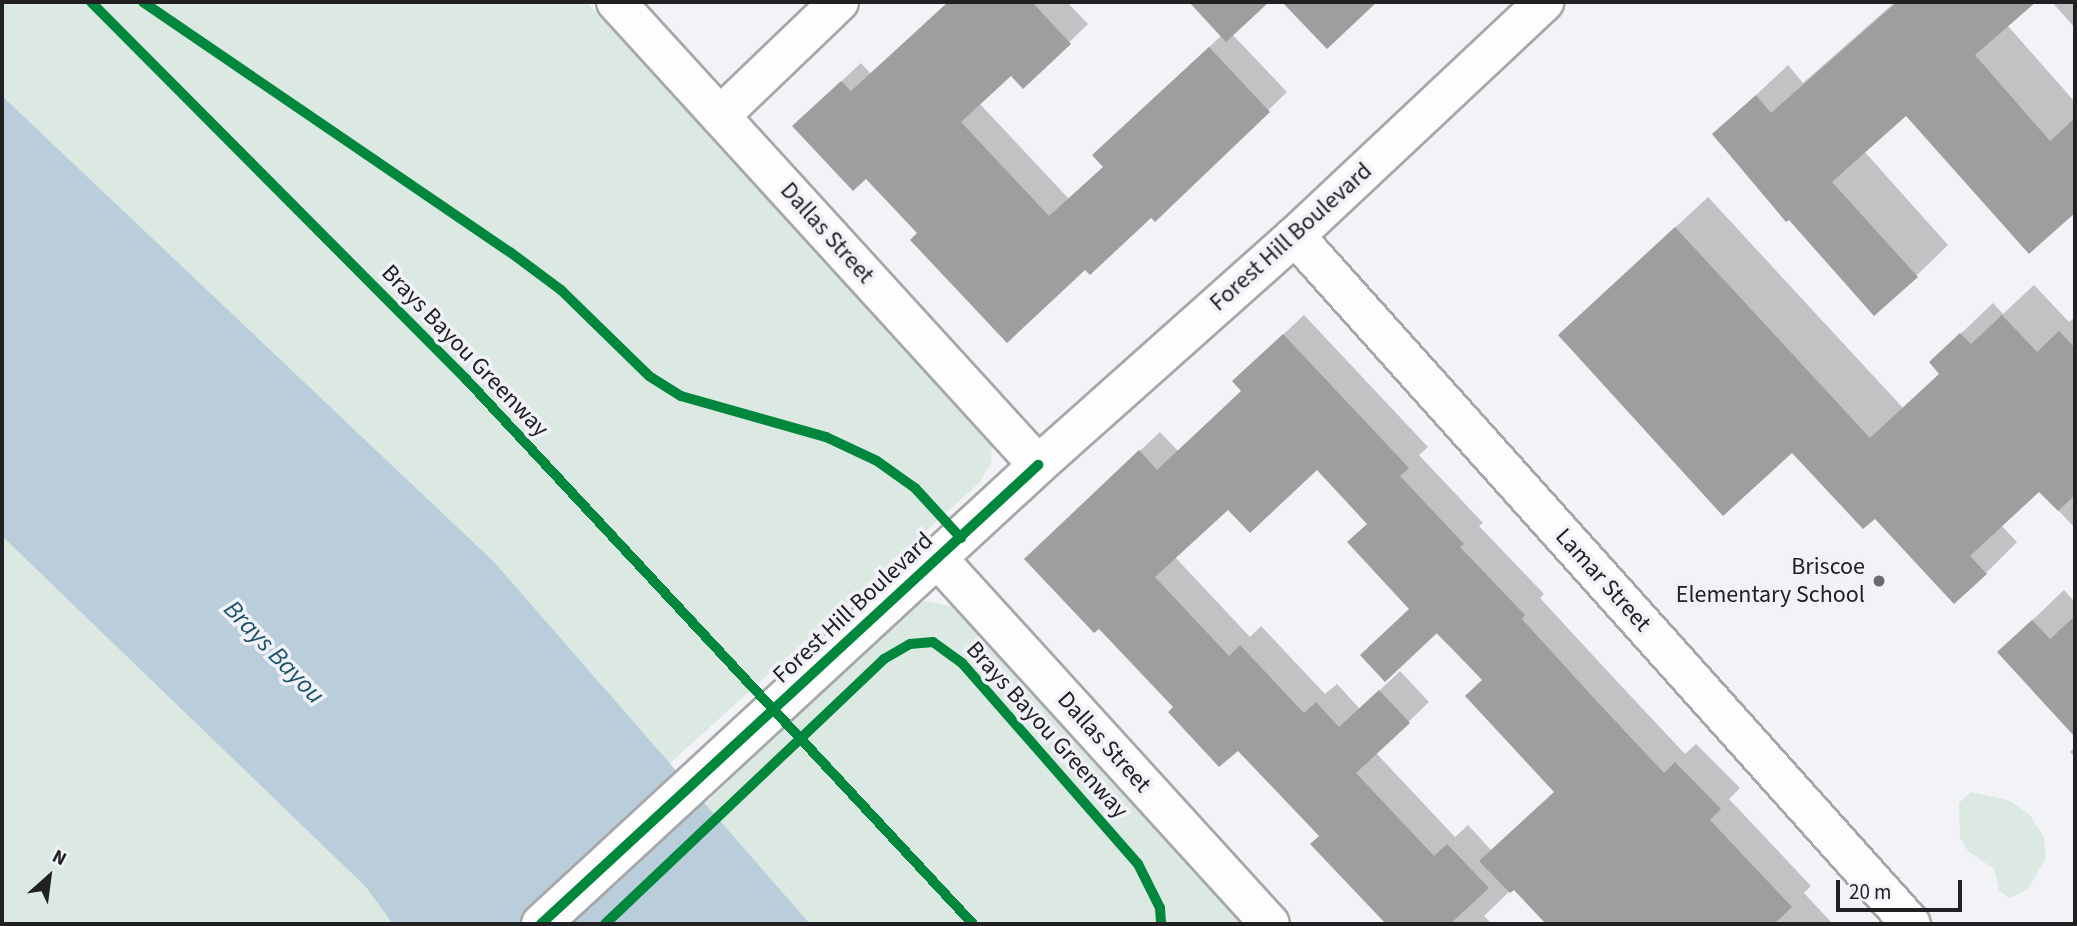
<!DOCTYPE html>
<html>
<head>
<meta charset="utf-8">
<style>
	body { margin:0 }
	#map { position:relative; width:2077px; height:926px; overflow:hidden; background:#f2f3f6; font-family:"Source Sans 3",sans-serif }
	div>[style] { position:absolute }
	.green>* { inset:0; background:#dbe9e2 }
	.water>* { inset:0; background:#b9ceda }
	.shadow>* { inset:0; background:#0003 }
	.building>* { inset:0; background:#9e9e9f }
	.roads { filter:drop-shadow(2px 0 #a6a7a8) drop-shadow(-2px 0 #a6a7a8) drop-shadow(0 2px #a6a7a8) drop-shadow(0 -2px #a6a7a8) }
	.street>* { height:38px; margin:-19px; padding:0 19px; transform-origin:19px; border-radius:19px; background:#fdfdfe }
	.secondary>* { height:38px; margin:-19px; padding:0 19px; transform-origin:19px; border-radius:19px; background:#fdfdfe }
	.cycleway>* { height:10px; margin:-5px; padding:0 5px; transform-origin:5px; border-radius:5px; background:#00873e }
	.dots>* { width:19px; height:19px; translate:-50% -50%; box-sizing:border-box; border:4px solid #f1f2f7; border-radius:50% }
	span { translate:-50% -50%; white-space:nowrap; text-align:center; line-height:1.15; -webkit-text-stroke:7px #f1f2f7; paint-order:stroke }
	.street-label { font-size:24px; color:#212123 }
	.poi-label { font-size:24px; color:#212123 }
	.right { translate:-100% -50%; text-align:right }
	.water-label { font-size:26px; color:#1a536b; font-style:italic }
	.frame { position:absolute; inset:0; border:4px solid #212123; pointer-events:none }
	.north { position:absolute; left:14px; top:842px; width:70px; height:70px; -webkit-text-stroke:5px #f1f2f7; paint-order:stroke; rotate:28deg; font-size:19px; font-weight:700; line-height:28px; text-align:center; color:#212123 }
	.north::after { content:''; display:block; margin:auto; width:24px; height:32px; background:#212123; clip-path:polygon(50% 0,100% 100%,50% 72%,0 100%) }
	.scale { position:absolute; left:1836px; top:880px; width:126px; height:32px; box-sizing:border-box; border:4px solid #212123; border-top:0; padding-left:9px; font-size:21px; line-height:24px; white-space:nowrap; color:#212123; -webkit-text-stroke:5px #f1f2f7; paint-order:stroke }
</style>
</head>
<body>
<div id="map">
	<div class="green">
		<div style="clip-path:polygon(2px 2px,586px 2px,976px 419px,992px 443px,991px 464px,979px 483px,493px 924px,2px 924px)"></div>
		<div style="clip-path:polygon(925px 601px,956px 607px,1005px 654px,1249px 924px,580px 924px,907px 610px)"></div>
		<div style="clip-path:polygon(1971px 792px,2008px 800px,2029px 814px,2044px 837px,2046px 859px,2027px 890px,2009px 898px,1999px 890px,1994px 869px,1968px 851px,1960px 838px,1959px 803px)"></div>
	</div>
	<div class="water">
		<div style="clip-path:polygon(2px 96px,494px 562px,810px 924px,393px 924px,366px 887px,2px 536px)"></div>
	</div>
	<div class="shadow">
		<div style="clip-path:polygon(943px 2px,1067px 2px,1088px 24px,1023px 87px,1011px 74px,979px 103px,1069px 199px,1105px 166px,1113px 136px,1222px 35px,1191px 2px,1266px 2px,1232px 34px,1287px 92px,1155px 220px,1151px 215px,1085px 268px,813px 108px,861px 63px,871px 74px,946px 5px)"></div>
		<div style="clip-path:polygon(1895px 2px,2033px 2px,2007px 25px,2075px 102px,2075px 211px,2029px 252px,1906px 114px,1864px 151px,1948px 245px,1916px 276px,1715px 134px,1788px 65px,1803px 83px)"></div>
		<div style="clip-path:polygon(2052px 2px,2075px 2px,2075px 28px)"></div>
		<div style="clip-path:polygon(1708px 197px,1903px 408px,1941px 373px,1931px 362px,1993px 303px,2003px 314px,2034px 285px,2069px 322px,2075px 317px,2075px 528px,2039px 490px,2001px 525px,2017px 542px,1986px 573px,1875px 517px,1792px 450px,1560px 335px)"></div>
		<div style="clip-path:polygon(evenodd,1304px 315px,1428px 447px,1419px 455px,1483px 523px,1479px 526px,1544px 594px,1540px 598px,1611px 675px,1685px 754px,1696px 744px,1740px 788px,1729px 799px,1811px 886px,1804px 893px,1833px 924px,1671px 924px,1650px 902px,1624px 924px,1548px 924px,1514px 887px,1484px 916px,1492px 924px,1389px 924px,1313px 844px,1321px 836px,1238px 748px,1176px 707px,1046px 539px,1160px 432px,1178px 451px,1243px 390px,1255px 361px,1304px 315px,1317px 468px,1369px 523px,1411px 609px,1484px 680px,1556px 791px,1491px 850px,1468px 825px,1455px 837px,1376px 753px,1429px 702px,1400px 671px,1360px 709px,1337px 684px,1325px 694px,1261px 626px,1250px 637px,1175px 557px,1228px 507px,1317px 468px)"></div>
		<div style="clip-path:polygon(2064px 590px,2075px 602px,2075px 735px,1999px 652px)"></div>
		<div style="clip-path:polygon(2075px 747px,2075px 757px,2070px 752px)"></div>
	</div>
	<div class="building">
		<div style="clip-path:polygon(948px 2px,1032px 2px,1071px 44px,1023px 89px,1011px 76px,961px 122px,1049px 216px,1103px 167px,1092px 155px,1209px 47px,1270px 112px,1155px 222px,1151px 218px,1090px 275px,1085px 270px,1007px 343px,910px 240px,917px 233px,866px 179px,853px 191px,792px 126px,841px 81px,851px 91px)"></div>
		<div style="clip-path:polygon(1189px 2px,1269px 2px,1226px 42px)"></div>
		<div style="clip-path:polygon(1282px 2px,1377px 2px,1327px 49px)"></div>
		<div style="clip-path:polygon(1897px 2px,2036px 2px,1975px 55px,2050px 141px,2075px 118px,2075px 213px,2029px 254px,1906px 116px,1832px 182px,1918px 277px,1874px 316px,1789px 220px,1786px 222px,1712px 134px,1756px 95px,1771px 113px)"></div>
		<div style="clip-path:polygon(1675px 227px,1870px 438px,1939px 374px,1929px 362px,1960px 333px,1971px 344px,2002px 315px,2037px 352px,2059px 331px,2075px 348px,2075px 495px,2058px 511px,2039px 492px,1970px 556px,1987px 574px,1954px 604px,1875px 519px,1863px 529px,1792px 453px,1723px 516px,1558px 335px)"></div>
		<div style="clip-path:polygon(1283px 334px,1409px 468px,1400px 476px,1464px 544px,1460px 547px,1525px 615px,1522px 619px,1591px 695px,1664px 773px,1675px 762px,1721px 809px,1710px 820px,1792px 907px,1774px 924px,1546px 924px,1514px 890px,1510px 893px,1479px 861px,1554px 792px,1465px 696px,1482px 680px,1437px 633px,1385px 682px,1360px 655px,1409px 609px,1347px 542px,1367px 524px,1317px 470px,1250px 533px,1228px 510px,1155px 577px,1229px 656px,1240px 645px,1304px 713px,1316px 702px,1339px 727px,1379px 690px,1410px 723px,1356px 773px,1434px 856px,1447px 844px,1489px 888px,1450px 924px,1386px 924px,1310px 844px,1319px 836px,1238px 751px,1219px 767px,1168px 712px,1173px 707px,1099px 629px,1094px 633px,1024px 559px,1139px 450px,1157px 470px,1241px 391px,1232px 381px)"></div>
		<div style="clip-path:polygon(2075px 616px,2075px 737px,1997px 652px,2032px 620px,2050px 639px)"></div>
	</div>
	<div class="roads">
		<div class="street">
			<div style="left:616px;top:2px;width:626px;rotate:47.65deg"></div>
			<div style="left:720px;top:116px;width:165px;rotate:-43.8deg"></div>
			<div style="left:1295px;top:236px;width:923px;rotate:48.16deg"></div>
			<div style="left:938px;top:559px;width:493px;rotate:47.7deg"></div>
		</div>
		<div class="secondary">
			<div style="left:541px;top:924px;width:677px;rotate:-42.72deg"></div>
			<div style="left:1038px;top:465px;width:344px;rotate:-41.7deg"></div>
			<div style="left:1295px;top:236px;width:342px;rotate:-43.2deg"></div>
		</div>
	</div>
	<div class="cycleway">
		<div style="left:91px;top:2px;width:532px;rotate:45.15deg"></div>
		<div style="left:466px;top:379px;width:744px;rotate:47.07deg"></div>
		<div style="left:143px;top:2px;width:444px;rotate:34.3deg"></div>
		<div style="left:510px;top:252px;width:64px;rotate:36.7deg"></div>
		<div style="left:561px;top:290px;width:123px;rotate:44.3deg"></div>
		<div style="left:649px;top:376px;width:38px;rotate:32deg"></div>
		<div style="left:681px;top:396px;width:151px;rotate:15.8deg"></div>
		<div style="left:826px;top:437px;width:56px;rotate:25.2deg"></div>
		<div style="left:877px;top:461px;width:47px;rotate:35.4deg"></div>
		<div style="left:915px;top:488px;width:68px;rotate:47.4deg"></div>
		<div style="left:541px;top:924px;width:677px;rotate:-42.72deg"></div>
		<div style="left:605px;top:924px;width:385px;rotate:-43.5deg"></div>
		<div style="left:884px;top:659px;width:30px;rotate:-30deg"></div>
		<div style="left:910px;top:644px;width:23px;rotate:-5deg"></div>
		<div style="left:933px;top:642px;width:36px;rotate:36deg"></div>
		<div style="left:962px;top:663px;width:267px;rotate:48.8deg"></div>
		<div style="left:1138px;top:864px;width:49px;rotate:63.4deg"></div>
		<div style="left:1160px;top:908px;width:16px;rotate:86deg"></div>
	</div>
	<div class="dots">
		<div style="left:1879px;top:581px;background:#6a6a6d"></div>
	</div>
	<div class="street-label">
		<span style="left:827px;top:233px;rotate:48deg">Dallas Street</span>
		<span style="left:1291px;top:237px;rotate:-42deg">Forest Hill Boulevard</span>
		<span style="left:465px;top:351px;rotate:46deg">Brays Bayou Greenway</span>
		<span style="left:1603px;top:580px;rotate:48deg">Lamar Street</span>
		<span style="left:853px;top:608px;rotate:-43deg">Forest Hill Boulevard</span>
		<span style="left:1047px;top:730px;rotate:48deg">Brays Bayou Greenway</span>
		<span style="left:1104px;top:742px;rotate:48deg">Dallas Street</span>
	</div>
	<div class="poi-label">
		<span class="right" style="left:1865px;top:581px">Briscoe<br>Elementary School</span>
	</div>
	<div class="water-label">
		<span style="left:274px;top:652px;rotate:46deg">Brays Bayou</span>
	</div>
	<div class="frame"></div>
	<div class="north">N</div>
	<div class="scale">20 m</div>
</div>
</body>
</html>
